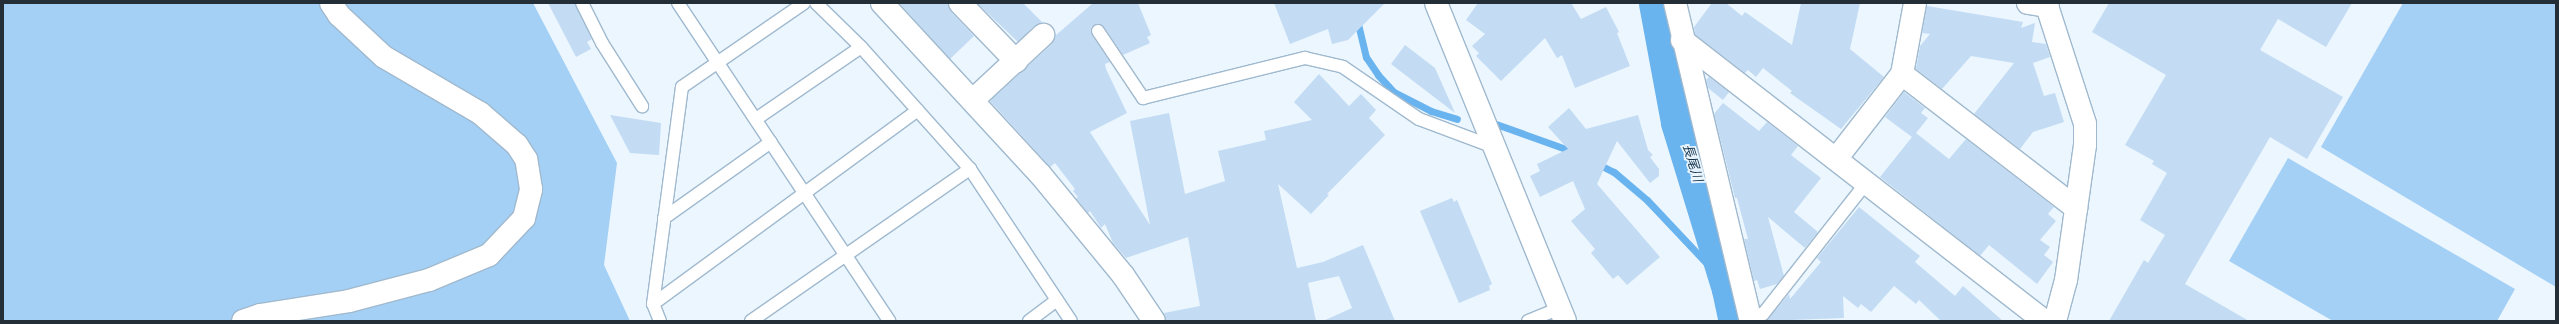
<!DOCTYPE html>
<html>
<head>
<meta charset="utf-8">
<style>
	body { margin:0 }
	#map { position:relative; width:2559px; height:324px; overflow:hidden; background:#ebf6ff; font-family:"Nunito Sans","Noto Sans JP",sans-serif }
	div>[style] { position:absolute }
	.green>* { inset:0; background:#a4d0f5 }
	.stream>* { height:7px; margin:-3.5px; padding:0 3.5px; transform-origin:3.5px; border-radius:3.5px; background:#69b3ef }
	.river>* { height:39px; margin:-19.5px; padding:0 19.5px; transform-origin:19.5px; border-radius:19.5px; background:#69b3ef }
	.building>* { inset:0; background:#c3dcf3 }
	.roads { filter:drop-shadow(1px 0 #a0b9ce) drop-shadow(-1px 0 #a0b9ce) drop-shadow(0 1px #a0b9ce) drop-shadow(0 -1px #a0b9ce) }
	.service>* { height:12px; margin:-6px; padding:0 6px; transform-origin:6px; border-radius:6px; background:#fff }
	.minor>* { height:22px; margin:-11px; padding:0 11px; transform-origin:11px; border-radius:11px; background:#fff }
	.tertiary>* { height:22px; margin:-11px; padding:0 11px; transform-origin:11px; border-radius:11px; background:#fff }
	span { translate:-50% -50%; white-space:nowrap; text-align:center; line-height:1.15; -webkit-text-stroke:3.5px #ebf6ff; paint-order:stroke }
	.water-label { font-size:13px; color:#12324a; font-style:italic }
	.frame { position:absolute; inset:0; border:4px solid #242e36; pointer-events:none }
</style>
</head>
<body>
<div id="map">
	<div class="green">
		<div style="clip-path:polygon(3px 3px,533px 3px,617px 163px,604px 265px,630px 321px,3px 321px)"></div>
		<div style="clip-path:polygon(2403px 3px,2556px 3px,2556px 287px,2321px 147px)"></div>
		<div style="clip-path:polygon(2288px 158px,2515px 289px,2497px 321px,2333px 321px,2229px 261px)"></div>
	</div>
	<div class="stream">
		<div style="left:1353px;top:3px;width:56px;rotate:76.5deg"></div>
		<div style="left:1366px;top:57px;width:22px;rotate:56deg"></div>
		<div style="left:1378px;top:75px;width:23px;rotate:47deg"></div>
		<div style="left:1394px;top:92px;width:42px;rotate:27.2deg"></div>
		<div style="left:1431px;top:111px;width:27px;rotate:17deg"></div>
		<div style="left:1496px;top:124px;width:83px;rotate:19.7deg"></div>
		<div style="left:1596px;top:163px;width:20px;rotate:27deg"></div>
		<div style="left:1614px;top:172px;width:43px;rotate:40.3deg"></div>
		<div style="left:1647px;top:200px;width:122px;rotate:46.7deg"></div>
	</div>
	<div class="river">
		<div style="left:1658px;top:3px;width:121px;rotate:79.5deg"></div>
		<div style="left:1680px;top:122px;width:175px;rotate:73deg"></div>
		<div style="left:1731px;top:289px;width:33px;rotate:78deg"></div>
	</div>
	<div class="building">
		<div style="clip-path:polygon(548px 3px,575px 3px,592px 39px,587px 42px,591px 49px,576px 57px)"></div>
		<div style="clip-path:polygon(899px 3px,948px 3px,951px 12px,974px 36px,950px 59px)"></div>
		<div style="clip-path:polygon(977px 3px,1023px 3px,1043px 23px,1034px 26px,1018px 42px)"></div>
		<div style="clip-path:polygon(1093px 3px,1138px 3px,1151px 35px,1147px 37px,1150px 43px,1123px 55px,1104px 27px,1097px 24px,1091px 27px,1092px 35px,1110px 62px,1105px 64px,1106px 69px,1127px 113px,1090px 132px,1150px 225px,1130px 121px,1169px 113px,1185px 194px,1225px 181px,1218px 151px,1266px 140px,1264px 131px,1312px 120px,1294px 102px,1319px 74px,1349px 106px,1361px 94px,1376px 110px,1369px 118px,1385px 135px,1327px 194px,1329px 195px,1311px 214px,1278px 184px,1297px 268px,1323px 262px,1363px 245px,1395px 321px,1323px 321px,1352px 308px,1339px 276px,1308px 283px,1316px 321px,1166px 321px,1164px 313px,1200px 306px,1188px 237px,1126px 258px,1113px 243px,1105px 224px,1101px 228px,1090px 211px,1088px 213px,1076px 198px,1078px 197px,1073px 191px,1075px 189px,1055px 163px,1050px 167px,990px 101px,1052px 44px,1055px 36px)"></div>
		<div style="clip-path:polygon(1274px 3px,1385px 3px,1348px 40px,1332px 44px,1328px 29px,1290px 44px)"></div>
		<div style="clip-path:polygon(1478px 3px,1571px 3px,1581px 19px,1606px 7px,1619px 32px,1617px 33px,1630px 66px,1575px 88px,1562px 55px,1557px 58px,1545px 38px,1501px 81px,1476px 56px,1479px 53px,1472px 46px,1485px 34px,1466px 20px)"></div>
		<div style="clip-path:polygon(1712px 3px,1726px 3px,1742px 16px,1745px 12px,1792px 45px,1801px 3px,1860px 3px,1850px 49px,1884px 77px,1841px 129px,1790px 93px,1792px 91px,1763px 68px,1756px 77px,1748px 70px,1745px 73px,1695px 35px,1694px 27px)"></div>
		<div style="clip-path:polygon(2109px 3px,2352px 3px,2326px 47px,2278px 19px,2260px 50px,2343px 97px,2307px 159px,2270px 137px,2185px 284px,2249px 321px,2109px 321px,2144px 260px,2148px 263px,2165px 235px,2140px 220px,2167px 173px,2152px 164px,2154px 161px,2125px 145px,2166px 75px,2092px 32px)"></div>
		<div style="clip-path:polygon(1927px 6px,2023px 22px,2021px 28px,2035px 23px,2032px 42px,2046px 44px,2050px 57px,2033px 63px,2044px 96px,2055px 93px,2064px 122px,2033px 132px,2020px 149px,1974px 114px,2014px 63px,1971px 56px,1942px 89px,1916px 69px,1920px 46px,1930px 34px,1922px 33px)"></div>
		<div style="clip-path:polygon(1405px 45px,1435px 68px,1455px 113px,1391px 64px)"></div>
		<div style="clip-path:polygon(1709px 77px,1729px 92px,1723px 100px,1708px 88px,1706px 80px)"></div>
		<div style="clip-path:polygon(1904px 92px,1925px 108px,1921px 113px,1928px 118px,1916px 133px,1949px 159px,1966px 139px,2054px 207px,2048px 214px,2056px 221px,2040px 240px,2050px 247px,2044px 255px,2053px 262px,2037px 284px,1989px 245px,1980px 256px,1880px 177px,1912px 137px,1885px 117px)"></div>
		<div style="clip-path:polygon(1723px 103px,1759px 131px,1767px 122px,1798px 146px,1791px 155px,1821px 178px,1794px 212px,1818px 232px,1805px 248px,1768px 217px,1784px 276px,1777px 284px,1760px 289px,1757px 280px,1754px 281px,1744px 239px,1748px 239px,1737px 198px,1735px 198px,1714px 114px)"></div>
		<div style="clip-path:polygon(1569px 108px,1586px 129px,1638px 115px,1648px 150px,1653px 155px,1650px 157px,1659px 169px,1659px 176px,1650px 183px,1617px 141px,1597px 184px,1660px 257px,1627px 285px,1618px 275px,1613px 279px,1591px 253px,1595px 249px,1571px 221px,1585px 209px,1573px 181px,1540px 197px,1530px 176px,1540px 171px,1537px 164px,1568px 149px,1548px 127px)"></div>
		<div style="clip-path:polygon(610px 115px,661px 123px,659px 155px,630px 153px)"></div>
		<div style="clip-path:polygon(1452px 198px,1454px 202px,1457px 200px,1492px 284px,1489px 286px,1490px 290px,1459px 303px,1420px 211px)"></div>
		<div style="clip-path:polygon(1859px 207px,1920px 256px,1915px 262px,1955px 296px,1963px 286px,2003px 321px,1941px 321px,1919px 300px,1916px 304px,1894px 286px,1871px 312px,1861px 304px,1858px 308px,1843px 296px,1844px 318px,1766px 321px,1789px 294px,1790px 299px,1821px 262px,1817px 258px)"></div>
	</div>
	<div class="roads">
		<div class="service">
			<div style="left:582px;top:3px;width:45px;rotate:63.4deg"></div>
			<div style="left:602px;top:43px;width:75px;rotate:57.6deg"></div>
			<div style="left:678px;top:3px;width:382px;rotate:56.4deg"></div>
			<div style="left:816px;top:3px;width:63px;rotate:44.4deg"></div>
			<div style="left:861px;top:47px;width:164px;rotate:48.2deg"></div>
			<div style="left:970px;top:169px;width:182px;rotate:56.4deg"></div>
			<div style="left:1098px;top:31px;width:81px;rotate:56.1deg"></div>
			<div style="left:1143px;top:98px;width:167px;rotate:-13.9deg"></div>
			<div style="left:1305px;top:58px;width:39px;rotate:13deg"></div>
			<div style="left:1343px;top:67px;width:92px;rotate:34.4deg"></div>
			<div style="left:1419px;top:119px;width:80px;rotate:20.5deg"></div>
			<div style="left:756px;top:119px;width:127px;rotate:-34.4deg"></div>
			<div style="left:664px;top:218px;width:131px;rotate:-35.4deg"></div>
			<div style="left:653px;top:304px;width:328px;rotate:-36.2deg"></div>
			<div style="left:1750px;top:315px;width:13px;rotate:-4deg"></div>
			<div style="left:1763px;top:314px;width:167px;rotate:-51.8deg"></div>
			<div style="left:660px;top:321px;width:18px;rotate:-112deg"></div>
			<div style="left:653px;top:304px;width:219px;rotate:-82.4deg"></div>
			<div style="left:682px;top:87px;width:148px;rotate:-34.5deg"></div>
			<div style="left:751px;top:321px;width:267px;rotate:-34.8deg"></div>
			<div style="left:1029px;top:321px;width:35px;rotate:-37deg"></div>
			<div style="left:1528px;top:321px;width:35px;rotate:-22deg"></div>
		</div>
		<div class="minor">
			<div style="left:882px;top:3px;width:233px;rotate:47.3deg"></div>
			<div style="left:1040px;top:174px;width:131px;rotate:50.6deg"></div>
			<div style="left:1123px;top:275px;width:55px;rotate:56deg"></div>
			<div style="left:960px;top:3px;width:81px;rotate:46deg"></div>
			<div style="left:1675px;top:3px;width:327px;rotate:76.6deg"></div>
			<div style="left:2028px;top:3px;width:19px;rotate:9deg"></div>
			<div style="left:2047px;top:6px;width:3px;rotate:-72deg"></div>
			<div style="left:2047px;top:6px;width:124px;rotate:72.1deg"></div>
			<div style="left:2085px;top:124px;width:21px;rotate:90deg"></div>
			<div style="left:2085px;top:145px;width:136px;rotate:98deg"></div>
			<div style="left:2066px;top:280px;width:42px;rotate:105deg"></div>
			<div style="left:1682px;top:40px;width:458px;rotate:37.8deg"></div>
			<div style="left:1902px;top:74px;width:220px;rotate:37.6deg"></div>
			<div style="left:973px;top:100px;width:96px;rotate:-42.9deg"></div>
			<div style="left:1836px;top:159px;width:108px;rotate:-52.2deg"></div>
			<div style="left:1902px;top:74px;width:72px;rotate:-79.6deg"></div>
			<div style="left:243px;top:321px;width:18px;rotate:-19deg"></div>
			<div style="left:260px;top:315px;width:90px;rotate:-8.9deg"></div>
			<div style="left:349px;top:301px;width:83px;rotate:-14.7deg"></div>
			<div style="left:429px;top:280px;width:65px;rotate:-22.6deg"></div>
			<div style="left:489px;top:255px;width:51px;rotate:-46.6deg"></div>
			<div style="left:524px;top:218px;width:30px;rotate:-76deg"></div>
			<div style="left:531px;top:189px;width:30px;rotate:-99deg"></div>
			<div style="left:526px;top:159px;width:17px;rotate:-123deg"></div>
			<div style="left:517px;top:145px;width:49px;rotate:-139.1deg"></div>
			<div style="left:480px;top:113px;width:111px;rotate:-149.7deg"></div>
			<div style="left:384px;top:57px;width:62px;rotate:-137deg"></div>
			<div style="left:339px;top:15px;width:14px;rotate:-124deg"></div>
		</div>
		<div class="tertiary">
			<div style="left:1436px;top:3px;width:343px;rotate:67.9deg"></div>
		</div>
	</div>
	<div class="water-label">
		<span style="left:1692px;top:163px;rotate:73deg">長尾川</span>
	</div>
	<div class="frame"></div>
</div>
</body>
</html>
